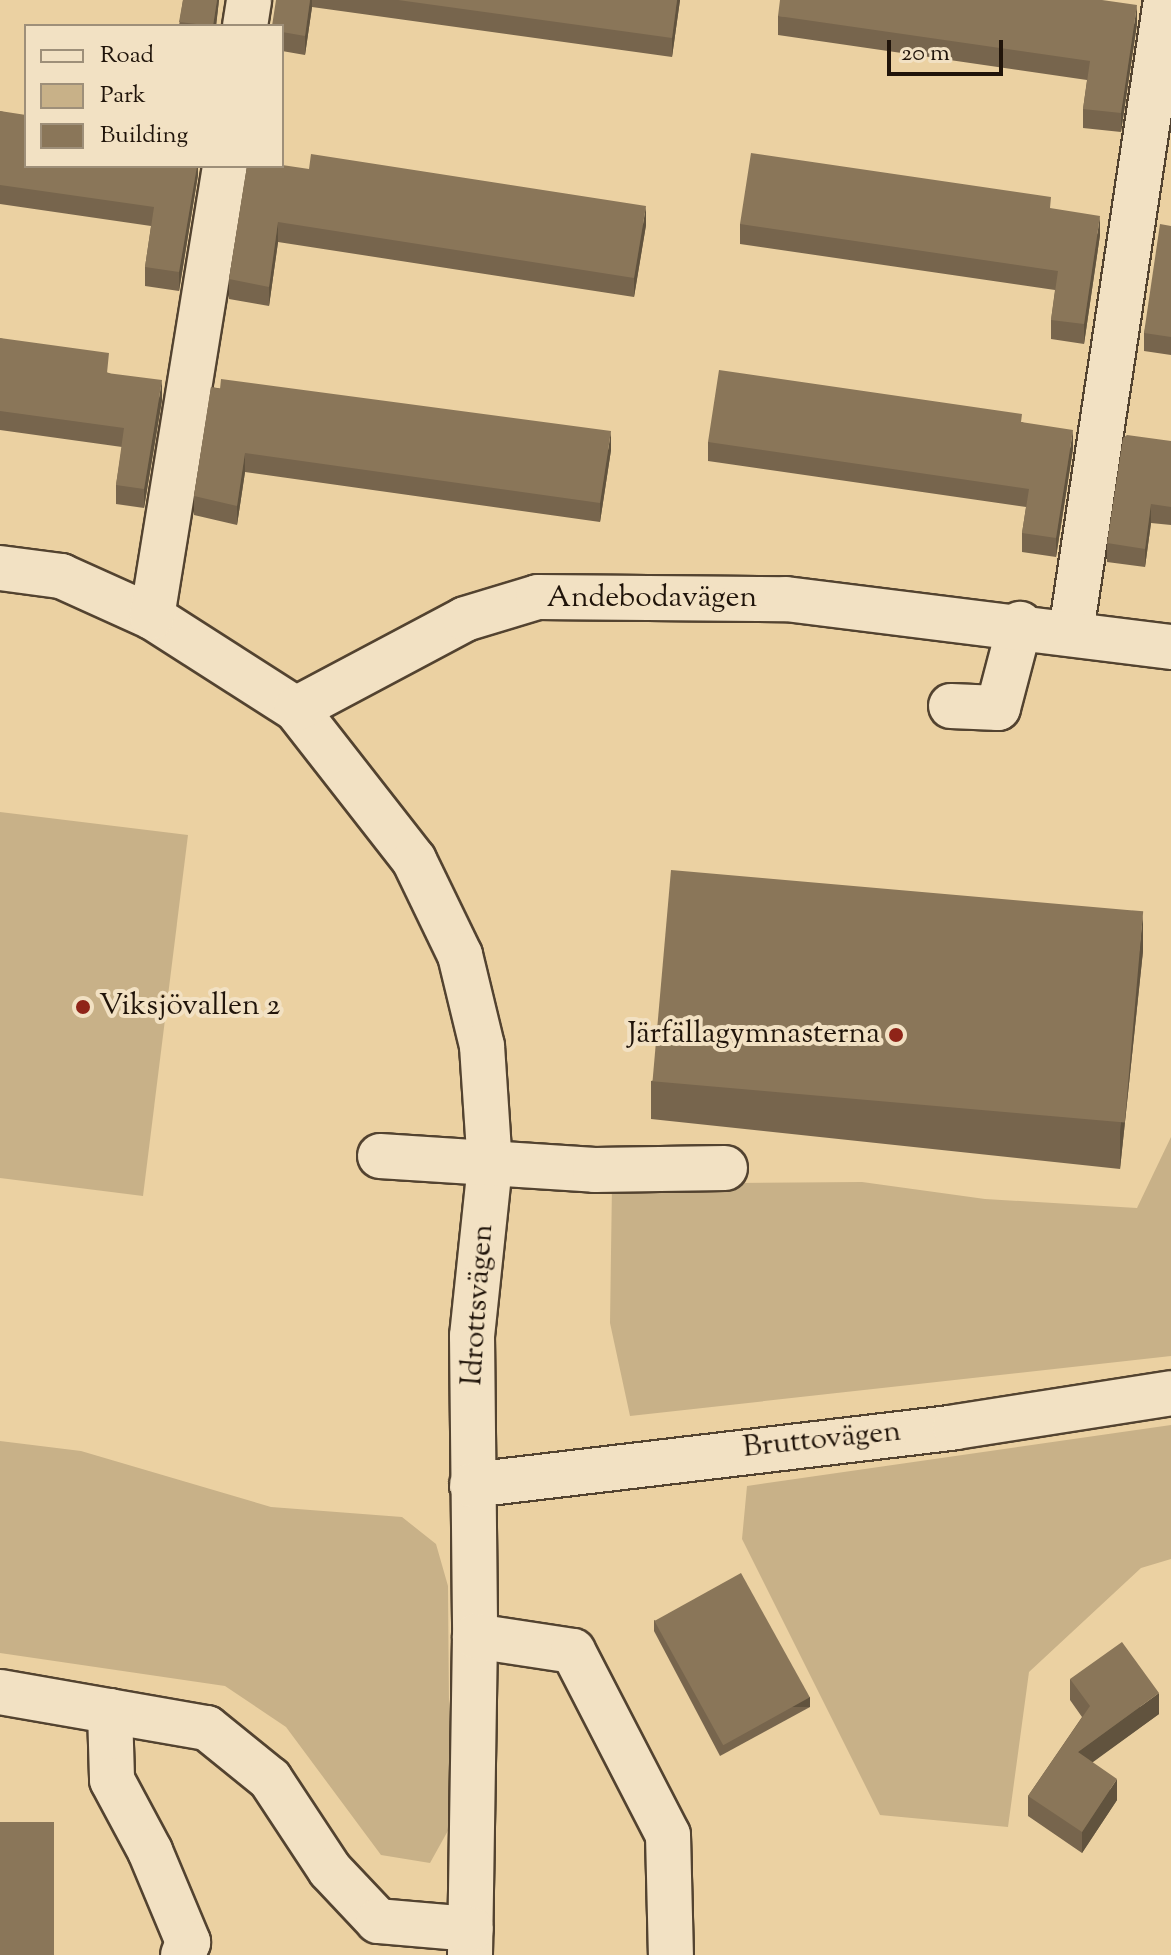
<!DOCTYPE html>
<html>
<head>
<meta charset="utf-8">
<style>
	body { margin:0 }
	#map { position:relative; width:1171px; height:1955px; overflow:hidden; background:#ebd1a2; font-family:"Sorts Mill Goudy",serif }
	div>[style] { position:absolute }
	.green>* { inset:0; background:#c8b188 }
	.roads { filter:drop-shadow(2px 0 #534330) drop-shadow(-2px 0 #534330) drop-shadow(0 2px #534330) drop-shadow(0 -2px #534330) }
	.minor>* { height:44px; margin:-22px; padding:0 22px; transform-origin:22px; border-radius:22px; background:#f2e1c3 }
	.wall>* { inset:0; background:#77654d }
	.shaded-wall>* { inset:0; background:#61533e; transform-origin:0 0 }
	.building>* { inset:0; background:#8a7659; transform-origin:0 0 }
	.dots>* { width:22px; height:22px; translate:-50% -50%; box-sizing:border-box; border:4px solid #f2e1c3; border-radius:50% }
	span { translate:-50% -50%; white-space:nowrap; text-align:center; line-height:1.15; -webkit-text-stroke:8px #f2e1c3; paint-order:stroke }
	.street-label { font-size:30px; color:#20140a }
	.poi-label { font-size:30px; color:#20140a }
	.left { translate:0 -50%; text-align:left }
	.right { translate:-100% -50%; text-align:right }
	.legend { position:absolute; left:24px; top:24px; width:260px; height:144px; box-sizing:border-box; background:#f2e1c3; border:2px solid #9e8f79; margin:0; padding:10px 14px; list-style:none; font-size:24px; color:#20140a }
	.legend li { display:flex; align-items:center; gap:16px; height:40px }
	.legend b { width:40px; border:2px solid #9e8f79 }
	.scale { position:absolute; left:887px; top:40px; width:116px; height:36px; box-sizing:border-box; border:4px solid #20140a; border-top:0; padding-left:10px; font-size:24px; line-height:28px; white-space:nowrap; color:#20140a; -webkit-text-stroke:6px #f2e1c3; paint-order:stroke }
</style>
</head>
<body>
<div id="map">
	<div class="green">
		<div style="clip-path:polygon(0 812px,188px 835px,143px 1196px,0 1178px)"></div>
		<div style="clip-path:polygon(1171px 1137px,1171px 1356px,630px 1416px,610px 1323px,612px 1184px,862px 1182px,985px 1199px,1137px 1208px)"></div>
		<div style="clip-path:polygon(1171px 1425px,1171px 1559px,1141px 1568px,1029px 1672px,1008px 1827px,880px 1815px,742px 1539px,747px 1486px)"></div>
		<div style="clip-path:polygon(0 1441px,81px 1451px,271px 1507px,402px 1517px,436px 1544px,448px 1586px,450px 1827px,430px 1863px,381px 1855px,286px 1727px,225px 1686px,0 1653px)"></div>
	</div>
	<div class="roads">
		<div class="minor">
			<div style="left:245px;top:26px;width:26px;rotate:-81deg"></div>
			<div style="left:0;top:568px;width:62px;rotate:7.5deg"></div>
			<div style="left:61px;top:576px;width:100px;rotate:24.3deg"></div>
			<div style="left:152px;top:617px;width:171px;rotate:32.6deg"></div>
			<div style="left:296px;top:709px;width:192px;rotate:52deg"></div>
			<div style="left:414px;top:860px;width:106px;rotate:64.2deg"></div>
			<div style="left:460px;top:955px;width:94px;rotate:76.4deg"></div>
			<div style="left:482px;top:1046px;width:119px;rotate:86.2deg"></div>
			<div style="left:490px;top:1165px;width:172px;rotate:96deg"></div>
			<div style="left:472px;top:1336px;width:300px;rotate:89.4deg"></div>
			<div style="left:475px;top:1636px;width:319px;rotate:90.9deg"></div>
			<div style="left:152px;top:617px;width:457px;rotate:-80.8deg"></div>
			<div style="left:1071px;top:632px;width:639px;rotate:-81.45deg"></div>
			<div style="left:951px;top:706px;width:47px;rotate:2.4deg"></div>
			<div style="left:998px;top:708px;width:87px;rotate:-75.3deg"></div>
			<div style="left:296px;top:709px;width:191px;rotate:-28deg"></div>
			<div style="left:465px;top:619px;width:76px;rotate:-16.8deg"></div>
			<div style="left:538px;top:597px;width:248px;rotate:0.5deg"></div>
			<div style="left:786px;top:599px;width:388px;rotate:7.1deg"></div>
			<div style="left:380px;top:1156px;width:215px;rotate:3.7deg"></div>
			<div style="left:595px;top:1170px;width:130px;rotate:-0.9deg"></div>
			<div style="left:472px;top:1485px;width:486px;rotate:-6.8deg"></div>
			<div style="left:955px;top:1427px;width:219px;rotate:-8.9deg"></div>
			<div style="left:475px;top:1636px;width:99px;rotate:8.7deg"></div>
			<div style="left:573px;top:1651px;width:207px;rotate:62.7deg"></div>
			<div style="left:668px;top:1835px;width:120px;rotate:88.6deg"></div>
			<div style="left:0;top:1692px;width:210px;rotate:9.9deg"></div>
			<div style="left:207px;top:1728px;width:81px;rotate:39deg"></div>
			<div style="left:270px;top:1779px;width:109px;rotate:56.6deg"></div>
			<div style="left:330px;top:1870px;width:70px;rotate:46.7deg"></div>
			<div style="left:378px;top:1921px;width:93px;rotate:4.9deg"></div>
			<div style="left:110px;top:1711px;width:69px;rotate:88.3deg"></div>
			<div style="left:112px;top:1780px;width:81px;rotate:61.8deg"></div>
			<div style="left:150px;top:1851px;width:99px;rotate:67.3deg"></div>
			<div style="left:188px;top:1942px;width:14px;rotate:111deg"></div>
		</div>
	</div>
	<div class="wall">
		<div style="clip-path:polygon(183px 0,219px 0,216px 26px,179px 26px)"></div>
		<div style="clip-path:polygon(276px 0,680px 0,672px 57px,312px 7px,305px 55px,282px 51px,282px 26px)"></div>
		<div style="clip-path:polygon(778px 16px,1137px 24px,1121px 132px,1083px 128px,1083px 109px,1087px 80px,778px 35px)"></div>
		<div style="clip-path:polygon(0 111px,198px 166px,198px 175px,179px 291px,145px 286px,145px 267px,151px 226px,0 204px)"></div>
		<div style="clip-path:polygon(247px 166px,646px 225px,634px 297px,278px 242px,269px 306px,229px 299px,229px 279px)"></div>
		<div style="clip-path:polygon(1051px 209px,1100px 235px,1084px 344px,1051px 339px,1051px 320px,1055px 290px,740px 244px,740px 224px)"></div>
		<div style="clip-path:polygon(1171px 226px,1171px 355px,1144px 351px,1144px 333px)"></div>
		<div style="clip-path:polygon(0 338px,109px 373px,162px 400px,144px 508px,116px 504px,116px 485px,122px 447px,0 430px)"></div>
		<div style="clip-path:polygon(211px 387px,611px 450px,600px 522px,245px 472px,237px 525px,194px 515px,194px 496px)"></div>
		<div style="clip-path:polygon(1022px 422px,1073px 449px,1056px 557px,1022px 552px,1022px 533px,1026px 507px,708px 461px,708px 442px)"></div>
		<div style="clip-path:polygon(1171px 441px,1171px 525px,1151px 523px,1145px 567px,1107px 562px,1107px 543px)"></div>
		<div style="clip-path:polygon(1143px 951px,1120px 1169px,651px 1119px,651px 1081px)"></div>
		<div style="clip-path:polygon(654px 1620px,810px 1707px,720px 1756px,654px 1631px)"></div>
		<div style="clip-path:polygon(1070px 1679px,1159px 1714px,1092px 1762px,1117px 1800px,1082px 1853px,1028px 1816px,1028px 1796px,1082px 1717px,1070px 1700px)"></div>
	</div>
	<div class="shaded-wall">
		<div style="clip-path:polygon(217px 0,219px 0,216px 26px,213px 26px)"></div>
		<div style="clip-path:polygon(310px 0,312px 0,312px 7px,305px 55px,305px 36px)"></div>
		<div style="clip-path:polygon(677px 0,680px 0,672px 57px,672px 38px)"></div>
		<div style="clip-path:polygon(1137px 5px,1137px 24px,1121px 132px,1121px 113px)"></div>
		<div style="clip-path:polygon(197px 166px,198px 166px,198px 175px,179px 291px,179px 272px)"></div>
		<div style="clip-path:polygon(646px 206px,646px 225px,634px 297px,634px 278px)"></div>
		<div style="clip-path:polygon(1100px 216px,1100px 235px,1084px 344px,1084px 324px)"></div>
		<div style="clip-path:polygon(278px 222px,278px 242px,269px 306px,269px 287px)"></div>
		<div style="clip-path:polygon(162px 380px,162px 400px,144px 508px,144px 489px)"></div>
		<div style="clip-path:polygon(1073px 430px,1073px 449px,1056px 557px,1056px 538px)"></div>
		<div style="clip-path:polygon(611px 431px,611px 450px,600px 522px,600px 503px)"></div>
		<div style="clip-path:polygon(245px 453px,245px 472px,237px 525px,237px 506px)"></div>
		<div style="clip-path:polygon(1151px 504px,1151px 523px,1145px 567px,1145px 549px)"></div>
		<div style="clip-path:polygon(1143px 914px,1143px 951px,1120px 1169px,1120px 1132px)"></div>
		<div style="clip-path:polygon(1159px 1693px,1159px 1714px,1078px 1773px,1078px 1752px)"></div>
		<div style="left:810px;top:1697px;width:10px;height:102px;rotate:90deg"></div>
		<div style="clip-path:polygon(1117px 1779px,1117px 1800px,1082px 1853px,1082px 1832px)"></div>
	</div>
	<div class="building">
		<div style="clip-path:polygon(183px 0,217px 0,213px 26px,179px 22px)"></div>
		<div style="clip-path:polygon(276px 0,310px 0,305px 36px,282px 32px,282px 26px,272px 26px)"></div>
		<div style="clip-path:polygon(398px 0,677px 0,672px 38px)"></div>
		<div style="clip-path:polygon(780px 0,1102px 0,1137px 5px,1121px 113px,1083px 109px,1090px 61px,778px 16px)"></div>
		<div style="clip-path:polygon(0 111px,26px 115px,26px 166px,197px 166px,179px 272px,145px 267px,154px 207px,0 185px)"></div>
		<div style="clip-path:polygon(751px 153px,1051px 197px,1050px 208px,1100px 216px,1084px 324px,1051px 320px,1058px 271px,740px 224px)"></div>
		<div style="clip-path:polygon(311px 154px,646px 206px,634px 278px,278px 222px,269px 287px,229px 279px,247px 166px,282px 165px,309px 169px)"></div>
		<div style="clip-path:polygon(1160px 224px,1171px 226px,1171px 337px,1144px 333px)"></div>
		<div style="clip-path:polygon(0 338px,109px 353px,107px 373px,162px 380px,144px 489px,116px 485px,124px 428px,0 411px)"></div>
		<div style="clip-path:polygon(719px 370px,1022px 414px,1021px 422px,1073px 430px,1056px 538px,1022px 533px,1029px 489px,708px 442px)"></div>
		<div style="clip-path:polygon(221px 379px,611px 431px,600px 503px,245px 453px,237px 506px,194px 496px,211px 387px,220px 389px)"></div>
		<div style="clip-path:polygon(1127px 435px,1171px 441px,1171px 507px,1151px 504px,1145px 549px,1107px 543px,1123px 438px)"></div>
		<div style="left:671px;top:870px;width:474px;height:212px;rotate:5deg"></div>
		<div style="left:741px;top:1573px;width:142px;height:99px;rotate:61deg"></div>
		<div style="clip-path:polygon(1122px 1642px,1159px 1693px,1078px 1752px,1117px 1779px,1082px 1832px,1028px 1796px,1090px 1706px,1070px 1679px)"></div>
		<div style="left:0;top:1822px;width:54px;height:133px"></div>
	</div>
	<div class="dots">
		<div style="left:83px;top:1007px;background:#8f2418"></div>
		<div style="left:896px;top:1035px;background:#8f2418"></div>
	</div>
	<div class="street-label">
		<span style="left:652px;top:599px">Andebodavägen</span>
		<span style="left:479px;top:1305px;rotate:-86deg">Idrottsvägen</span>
		<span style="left:822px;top:1441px;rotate:-6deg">Bruttovägen</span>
	</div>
	<div class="poi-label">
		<span class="left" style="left:99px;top:1007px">Viksjövallen 2</span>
		<span class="right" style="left:880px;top:1035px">Järfällagymnasterna</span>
	</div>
	<ul class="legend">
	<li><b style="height:10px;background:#f2e1c3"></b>Road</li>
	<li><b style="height:22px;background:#c8b188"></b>Park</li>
	<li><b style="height:22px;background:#8a7659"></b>Building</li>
	</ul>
	<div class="scale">20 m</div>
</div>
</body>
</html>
